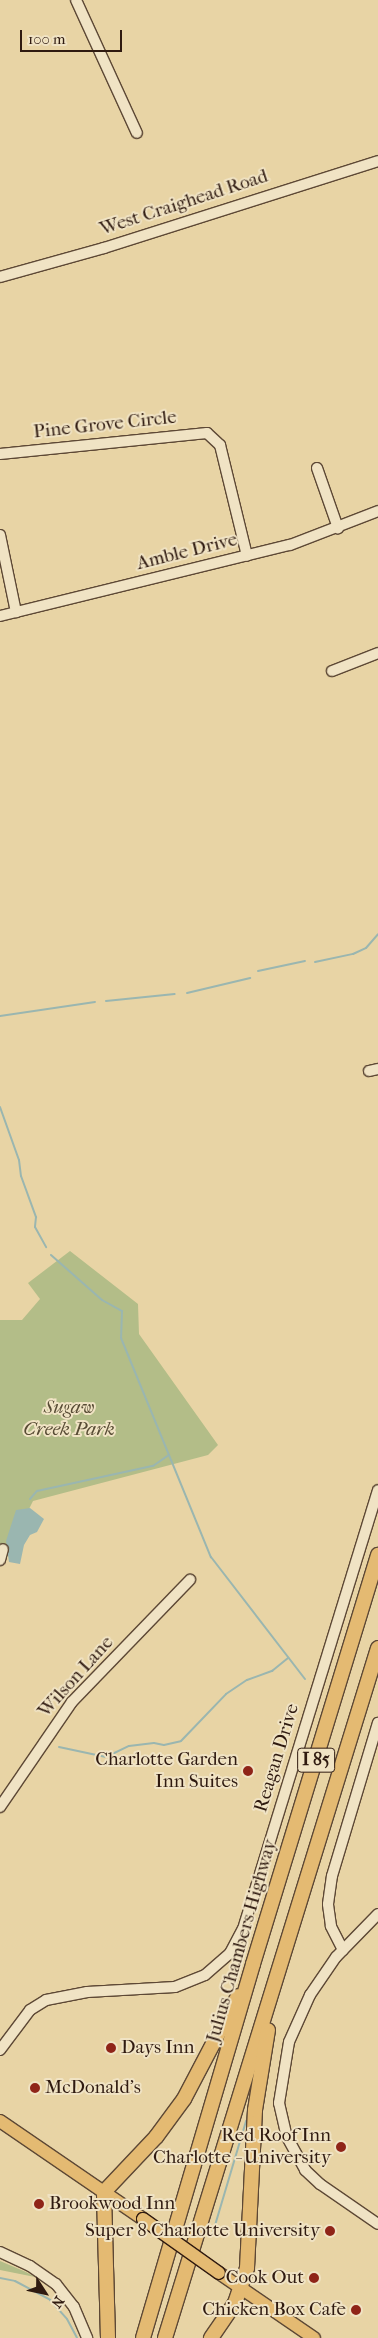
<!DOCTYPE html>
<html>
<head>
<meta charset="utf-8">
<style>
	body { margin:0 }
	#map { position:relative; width:378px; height:2338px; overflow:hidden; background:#e8d4a5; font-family:"IM FELL French Canon",serif }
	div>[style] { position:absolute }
	.green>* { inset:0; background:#b3bd88 }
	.water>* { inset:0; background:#9ab6b0 }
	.stream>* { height:2px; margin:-1px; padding:0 1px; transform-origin:1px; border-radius:1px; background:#9ab6b0 }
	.roads { filter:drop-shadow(1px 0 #5d4835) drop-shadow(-1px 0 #5d4835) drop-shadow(0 1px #5d4835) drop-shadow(0 -1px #5d4835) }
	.minor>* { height:10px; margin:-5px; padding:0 5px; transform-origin:5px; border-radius:5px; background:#f0e3c4 }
	.major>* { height:12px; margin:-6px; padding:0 6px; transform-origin:6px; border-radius:6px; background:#e4ba72 }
	.highway>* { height:14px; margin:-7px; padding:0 7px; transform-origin:7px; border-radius:7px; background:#e4ba72 }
	.bridges { filter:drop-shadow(1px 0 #2f1a10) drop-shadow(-1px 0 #2f1a10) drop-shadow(0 1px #2f1a10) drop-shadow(0 -1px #2f1a10) }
	.major-bridge>* { height:12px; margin:-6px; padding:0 6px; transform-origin:6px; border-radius:6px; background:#e4ba72 }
	.dots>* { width:14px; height:14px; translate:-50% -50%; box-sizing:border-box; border:2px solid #f0e3c4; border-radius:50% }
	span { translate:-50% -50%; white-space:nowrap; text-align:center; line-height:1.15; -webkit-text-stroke:4px #f0e3c4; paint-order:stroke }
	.shield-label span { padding:1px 4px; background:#f0e3c4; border:1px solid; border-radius:4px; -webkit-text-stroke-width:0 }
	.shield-label { font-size:18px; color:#2f1a10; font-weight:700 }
	.street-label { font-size:19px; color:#2f1a10 }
	.park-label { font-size:19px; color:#574b34; font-style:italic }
	.poi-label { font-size:19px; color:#2f1a10 }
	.right { translate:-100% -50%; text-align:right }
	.left { translate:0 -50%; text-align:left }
	.north { position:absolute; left:20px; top:2268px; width:50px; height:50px; -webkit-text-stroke:4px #f0e3c4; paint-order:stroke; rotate:125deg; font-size:14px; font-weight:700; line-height:20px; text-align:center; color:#2f1a10 }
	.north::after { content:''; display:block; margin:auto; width:18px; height:22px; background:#2f1a10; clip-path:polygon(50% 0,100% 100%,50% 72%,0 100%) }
	.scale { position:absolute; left:20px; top:30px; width:102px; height:22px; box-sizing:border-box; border:2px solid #2f1a10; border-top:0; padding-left:6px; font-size:15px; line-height:18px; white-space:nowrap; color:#2f1a10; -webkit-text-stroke:4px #f0e3c4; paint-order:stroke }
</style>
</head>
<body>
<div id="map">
	<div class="green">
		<div style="clip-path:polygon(70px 1251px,138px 1304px,139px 1334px,218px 1445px,208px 1455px,33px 1501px,0 1567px,0 1320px,22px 1320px,40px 1299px,28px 1283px)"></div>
		<div style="clip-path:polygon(0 2261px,26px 2272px,35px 2277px,0 2270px)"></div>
	</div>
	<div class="water">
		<div style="clip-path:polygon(30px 1508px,44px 1519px,37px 1532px,30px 1535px,24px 1545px,20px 1564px,9px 1562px,6px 1541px,16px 1510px)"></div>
	</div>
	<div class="stream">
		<div style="left:315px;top:962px;width:39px;rotate:-12deg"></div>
		<div style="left:353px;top:954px;width:14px;rotate:-25deg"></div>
		<div style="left:366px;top:948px;width:18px;rotate:-49deg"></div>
		<div style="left:258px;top:971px;width:48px;rotate:-12deg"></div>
		<div style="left:187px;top:993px;width:65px;rotate:-13.4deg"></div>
		<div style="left:106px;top:1001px;width:69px;rotate:-5.8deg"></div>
		<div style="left:0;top:1016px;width:96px;rotate:-8.4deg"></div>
		<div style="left:0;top:1107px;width:56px;rotate:70.3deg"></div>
		<div style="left:19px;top:1160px;width:16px;rotate:83deg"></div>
		<div style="left:21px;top:1176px;width:44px;rotate:69.9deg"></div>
		<div style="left:36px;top:1217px;width:10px;rotate:96deg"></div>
		<div style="left:35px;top:1227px;width:23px;rotate:61deg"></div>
		<div style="left:51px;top:1255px;width:68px;rotate:41.4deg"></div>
		<div style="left:102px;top:1300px;width:23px;rotate:29deg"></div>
		<div style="left:122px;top:1311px;width:27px;rotate:92deg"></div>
		<div style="left:121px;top:1338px;width:237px;rotate:67.7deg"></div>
		<div style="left:211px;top:1557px;width:154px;rotate:52.4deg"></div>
		<div style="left:30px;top:1499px;width:11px;rotate:-49deg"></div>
		<div style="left:37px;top:1491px;width:119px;rotate:-12.2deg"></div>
		<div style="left:153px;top:1466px;width:19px;rotate:-35deg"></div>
		<div style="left:59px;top:1747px;width:48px;rotate:12deg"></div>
		<div style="left:106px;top:1757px;width:25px;rotate:-26deg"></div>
		<div style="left:129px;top:1746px;width:25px;rotate:-7deg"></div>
		<div style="left:154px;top:1743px;width:10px;rotate:11deg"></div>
		<div style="left:164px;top:1745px;width:17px;rotate:-13deg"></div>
		<div style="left:181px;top:1741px;width:65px;rotate:-46.2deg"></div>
		<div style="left:226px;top:1694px;width:25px;rotate:-34deg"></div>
		<div style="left:247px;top:1680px;width:27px;rotate:-20deg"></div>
		<div style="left:272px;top:1671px;width:21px;rotate:-39deg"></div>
		<div style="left:213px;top:2232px;width:116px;rotate:-73.4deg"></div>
		<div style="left:0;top:2278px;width:15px;rotate:11deg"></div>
		<div style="left:15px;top:2281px;width:40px;rotate:28deg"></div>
		<div style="left:50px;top:2300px;width:25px;rotate:48deg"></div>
		<div style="left:67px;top:2319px;width:21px;rotate:62deg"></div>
	</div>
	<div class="roads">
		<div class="minor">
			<div style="left:76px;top:0;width:146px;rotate:65.4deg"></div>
			<div style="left:0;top:277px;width:108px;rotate:-15.6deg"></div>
			<div style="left:104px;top:248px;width:287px;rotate:-17.6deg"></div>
			<div style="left:0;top:454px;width:208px;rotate:-5.8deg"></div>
			<div style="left:207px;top:433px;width:18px;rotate:43deg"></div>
			<div style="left:220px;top:445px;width:114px;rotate:76.3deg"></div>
			<div style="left:317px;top:468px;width:64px;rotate:70.7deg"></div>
			<div style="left:0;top:535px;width:79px;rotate:78.3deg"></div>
			<div style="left:0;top:616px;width:299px;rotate:-13.8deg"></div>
			<div style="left:290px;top:545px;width:94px;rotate:-21.1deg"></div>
			<div style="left:332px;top:671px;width:49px;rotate:-21.4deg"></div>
			<div style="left:369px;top:1071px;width:9px;rotate:-13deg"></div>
			<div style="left:0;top:1560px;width:11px;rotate:-75deg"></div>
			<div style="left:0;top:1807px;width:127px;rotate:-55.6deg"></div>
			<div style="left:72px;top:1702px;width:170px;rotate:-46deg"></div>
			<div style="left:378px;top:1914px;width:60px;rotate:134.3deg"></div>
			<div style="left:336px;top:1957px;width:46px;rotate:124.4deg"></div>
			<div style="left:310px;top:1995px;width:51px;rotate:114.1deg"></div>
			<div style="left:289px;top:2042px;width:62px;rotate:99.3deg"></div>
			<div style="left:279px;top:2103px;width:35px;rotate:77deg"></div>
			<div style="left:287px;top:2137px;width:38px;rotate:61deg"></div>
			<div style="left:305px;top:2170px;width:21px;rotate:43deg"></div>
			<div style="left:320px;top:2184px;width:70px;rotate:34.6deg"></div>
			<div style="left:343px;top:1950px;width:27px;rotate:-117deg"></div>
			<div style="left:331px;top:1926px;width:22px;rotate:-98deg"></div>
			<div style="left:328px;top:1904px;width:28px;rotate:-82deg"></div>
			<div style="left:332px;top:1876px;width:160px;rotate:-73.3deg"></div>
			<div style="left:0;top:2050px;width:50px;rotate:-53.1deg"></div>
			<div style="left:30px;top:2010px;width:19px;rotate:-32deg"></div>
			<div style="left:46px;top:2000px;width:42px;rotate:-11deg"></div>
			<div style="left:87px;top:1992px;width:88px;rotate:-3.3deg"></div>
			<div style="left:175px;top:1987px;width:32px;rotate:-22deg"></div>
			<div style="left:205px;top:1975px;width:33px;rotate:-41deg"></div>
			<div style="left:230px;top:1953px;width:27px;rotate:-62deg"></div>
			<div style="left:243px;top:1929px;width:459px;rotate:-72.9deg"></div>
			<div style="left:0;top:2252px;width:33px;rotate:25deg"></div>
			<div style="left:30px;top:2266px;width:32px;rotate:35deg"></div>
			<div style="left:56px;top:2284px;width:29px;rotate:52deg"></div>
			<div style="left:74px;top:2307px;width:34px;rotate:67deg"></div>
		</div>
		<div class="major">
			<div style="left:0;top:2121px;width:173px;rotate:34.4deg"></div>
			<div style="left:219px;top:2273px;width:115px;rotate:34.4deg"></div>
		</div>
		<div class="highway">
			<div style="left:108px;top:2338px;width:146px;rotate:-91.6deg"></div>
			<div style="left:104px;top:2192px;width:76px;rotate:-46.6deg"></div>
			<div style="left:156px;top:2137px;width:47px;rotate:-53.6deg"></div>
			<div style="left:184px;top:2099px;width:116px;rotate:-62.3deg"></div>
			<div style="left:143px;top:2338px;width:390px;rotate:-73.6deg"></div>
			<div style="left:253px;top:1964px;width:428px;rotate:-73deg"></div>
			<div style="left:165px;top:2338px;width:722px;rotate:-72.84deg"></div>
			<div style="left:211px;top:2338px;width:42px;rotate:-55.6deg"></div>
			<div style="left:235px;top:2303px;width:37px;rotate:-71deg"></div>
			<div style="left:247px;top:2268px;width:158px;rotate:-87.1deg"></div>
			<div style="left:255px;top:2110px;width:81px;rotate:-80.8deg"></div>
		</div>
	</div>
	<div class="bridges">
		<div class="major-bridge">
			<div style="left:143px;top:2219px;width:93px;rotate:35.4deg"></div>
		</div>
	</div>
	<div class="dots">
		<div style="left:248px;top:1771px;background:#8f2418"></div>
		<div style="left:111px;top:2048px;background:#8f2418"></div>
		<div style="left:35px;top:2088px;background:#8f2418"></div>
		<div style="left:341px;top:2147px;background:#8f2418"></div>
		<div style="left:39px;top:2204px;background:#8f2418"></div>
		<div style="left:330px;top:2231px;background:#8f2418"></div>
		<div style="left:314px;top:2278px;background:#8f2418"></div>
		<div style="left:356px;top:2310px;background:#8f2418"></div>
	</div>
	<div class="shield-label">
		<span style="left:316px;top:1760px">I 85</span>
	</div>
	<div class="street-label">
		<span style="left:184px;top:203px;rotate:-18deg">West Craighead Road</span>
		<span style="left:105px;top:425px;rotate:-6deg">Pine Grove Circle</span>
		<span style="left:187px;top:552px;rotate:-14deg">Amble Drive</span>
		<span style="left:76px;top:1677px;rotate:-48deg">Wilson Lane</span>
		<span style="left:277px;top:1758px;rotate:-73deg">Reagan Drive</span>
		<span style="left:242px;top:1941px;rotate:-74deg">Julius Chambers Highway</span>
	</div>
	<div class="park-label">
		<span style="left:69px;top:1419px">Sugaw<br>Creek Park</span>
	</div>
	<div class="poi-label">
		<span class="right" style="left:238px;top:1771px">Charlotte Garden<br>Inn Suites</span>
		<span class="left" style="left:121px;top:2048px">Days Inn</span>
		<span class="left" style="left:45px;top:2088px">McDonald's</span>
		<span class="right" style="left:331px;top:2147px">Red Roof Inn<br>Charlotte - University</span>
		<span class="left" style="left:49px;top:2204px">Brookwood Inn</span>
		<span class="right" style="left:320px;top:2231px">Super 8 Charlotte University</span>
		<span class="right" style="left:304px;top:2278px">Cook Out</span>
		<span class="right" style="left:346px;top:2310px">Chicken Box Cafe</span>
	</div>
	<div class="north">N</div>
	<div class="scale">100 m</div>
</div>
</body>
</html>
